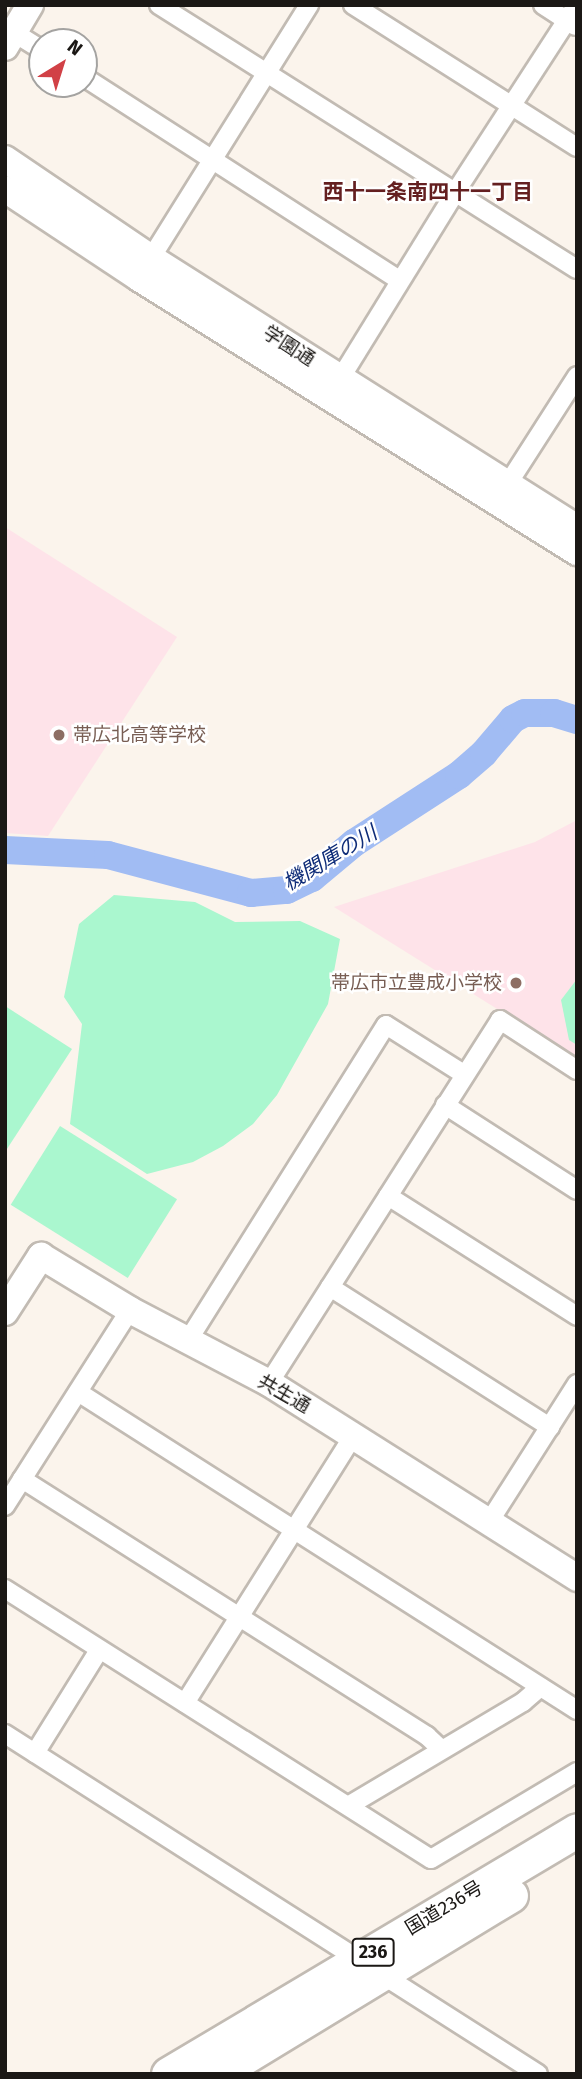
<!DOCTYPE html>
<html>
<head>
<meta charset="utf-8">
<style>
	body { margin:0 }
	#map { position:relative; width:582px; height:2079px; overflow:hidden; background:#fbf4ec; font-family:"Fira Sans","Noto Sans JP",sans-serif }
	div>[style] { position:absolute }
	.education>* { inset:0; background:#fee3e9 }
	.green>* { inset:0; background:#aaf7cf; transform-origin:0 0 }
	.river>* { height:28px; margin:-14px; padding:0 14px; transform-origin:14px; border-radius:14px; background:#a1bcf3 }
	.roads { filter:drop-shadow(2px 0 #c2bbb3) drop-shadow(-2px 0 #c2bbb3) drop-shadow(0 2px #c2bbb3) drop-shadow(0 -2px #c2bbb3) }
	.street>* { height:18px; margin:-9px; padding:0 9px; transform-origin:9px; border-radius:9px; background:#fff }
	.secondary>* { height:26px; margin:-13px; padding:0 13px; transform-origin:13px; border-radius:13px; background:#fff }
	.highway>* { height:33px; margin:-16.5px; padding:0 16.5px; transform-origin:16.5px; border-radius:16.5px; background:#fff }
	.dots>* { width:19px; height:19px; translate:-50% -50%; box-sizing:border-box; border:4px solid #fff; border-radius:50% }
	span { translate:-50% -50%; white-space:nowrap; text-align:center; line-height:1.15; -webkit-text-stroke:5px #fff; paint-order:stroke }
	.shield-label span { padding:2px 5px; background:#fff; border:2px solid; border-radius:5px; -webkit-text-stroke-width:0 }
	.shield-label { font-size:18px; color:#1b1815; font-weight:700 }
	.street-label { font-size:19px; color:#1b1815 }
	.education-label { font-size:19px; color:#785e54 }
	.left { translate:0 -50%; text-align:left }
	.right { translate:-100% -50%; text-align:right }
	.neighbourhood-label { font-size:21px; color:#641f20; font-weight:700 }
	.water-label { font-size:21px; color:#0e2c78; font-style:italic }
	.frame { position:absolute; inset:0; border:7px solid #1b1815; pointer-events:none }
	.north { position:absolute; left:28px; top:28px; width:70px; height:70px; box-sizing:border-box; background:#fff; border:2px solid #a4a3a1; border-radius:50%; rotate:38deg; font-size:19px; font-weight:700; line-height:28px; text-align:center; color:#1b1815 }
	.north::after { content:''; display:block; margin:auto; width:24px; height:32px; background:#d14146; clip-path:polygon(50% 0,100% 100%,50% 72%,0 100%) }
</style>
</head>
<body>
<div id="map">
	<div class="education">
		<div style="clip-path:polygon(5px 527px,177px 637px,48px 836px,5px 833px)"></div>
		<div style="clip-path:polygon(577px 820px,577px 1059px,334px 907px,535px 842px)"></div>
	</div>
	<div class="green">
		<div style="clip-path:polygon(114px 895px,195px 902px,235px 922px,300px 921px,340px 939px,328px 1004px,277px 1095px,253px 1124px,223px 1146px,193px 1162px,147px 1174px,70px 1124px,82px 1024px,64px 997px,79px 924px)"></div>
		<div style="clip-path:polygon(577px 979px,577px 1045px,569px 1040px,561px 1000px)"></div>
		<div style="clip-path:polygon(5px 1006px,72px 1049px,5px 1152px)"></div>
		<div style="left:60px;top:1126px;width:138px;height:93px;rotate:32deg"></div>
	</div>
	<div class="river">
		<div style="left:5px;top:850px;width:103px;rotate:2.8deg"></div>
		<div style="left:108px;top:855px;width:148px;rotate:14.9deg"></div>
		<div style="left:251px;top:893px;width:36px;rotate:-5deg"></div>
		<div style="left:287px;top:890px;width:28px;rotate:-26deg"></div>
		<div style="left:312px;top:878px;width:55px;rotate:-39.8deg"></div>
		<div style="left:354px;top:843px;width:125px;rotate:-32.9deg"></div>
		<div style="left:459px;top:775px;width:33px;rotate:-41deg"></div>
		<div style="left:484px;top:753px;width:45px;rotate:-49.5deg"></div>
		<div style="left:513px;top:719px;width:13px;rotate:-27deg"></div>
		<div style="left:525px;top:713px;width:29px"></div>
		<div style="left:554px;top:713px;width:24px;rotate:17deg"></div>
	</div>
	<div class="roads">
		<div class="street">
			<div style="left:159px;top:5px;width:494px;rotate:32.3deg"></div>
			<div style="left:353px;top:5px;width:265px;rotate:32.4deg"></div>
			<div style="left:543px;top:5px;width:38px;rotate:33deg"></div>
			<div style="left:5px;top:27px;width:44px;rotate:31.9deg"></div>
			<div style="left:84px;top:77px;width:376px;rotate:32.8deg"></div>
			<div style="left:146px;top:266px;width:308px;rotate:-58deg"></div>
			<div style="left:335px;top:387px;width:230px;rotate:-58.3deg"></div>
			<div style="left:456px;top:191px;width:222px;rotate:-57deg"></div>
			<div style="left:502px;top:493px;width:139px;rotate:-57.3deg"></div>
			<div style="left:445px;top:1105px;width:157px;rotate:32.8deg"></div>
			<div style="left:388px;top:1196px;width:224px;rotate:32.4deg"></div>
			<div style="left:330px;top:1287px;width:261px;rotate:32.5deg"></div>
			<div style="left:187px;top:1342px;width:374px;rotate:-57.9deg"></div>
			<div style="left:386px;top:1025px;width:93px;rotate:32.3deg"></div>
			<div style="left:269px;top:1383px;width:430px;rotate:-57.5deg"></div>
			<div style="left:500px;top:1020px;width:92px;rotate:33deg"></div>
			<div style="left:78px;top:1392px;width:592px;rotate:32.51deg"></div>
			<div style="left:22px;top:1479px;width:480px;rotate:32.4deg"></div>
			<div style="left:427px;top:1736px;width:19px;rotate:43deg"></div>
			<div style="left:5px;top:1506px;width:232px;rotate:-57.5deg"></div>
			<div style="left:489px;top:1522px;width:164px;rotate:-57.5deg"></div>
			<div style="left:5px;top:1589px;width:504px;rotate:32.37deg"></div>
			<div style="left:431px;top:1859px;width:170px;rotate:-30.8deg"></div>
			<div style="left:185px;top:1703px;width:317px;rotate:-57.8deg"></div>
			<div style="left:5px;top:1734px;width:632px;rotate:32.53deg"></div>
			<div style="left:35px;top:1753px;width:121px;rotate:-58.1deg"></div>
			<div style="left:348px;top:1806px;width:204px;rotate:-30.7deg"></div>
			<div style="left:523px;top:1702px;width:23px;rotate:-41deg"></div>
		</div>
		<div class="secondary">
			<div style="left:5px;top:47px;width:49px;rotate:-59.2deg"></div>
			<div style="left:5px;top:159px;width:176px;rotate:34.1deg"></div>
			<div style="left:151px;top:258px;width:504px;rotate:32.37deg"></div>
			<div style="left:5px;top:189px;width:161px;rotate:33.6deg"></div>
			<div style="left:139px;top:278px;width:517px;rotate:32.03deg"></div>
			<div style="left:5px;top:1312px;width:67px;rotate:-57.3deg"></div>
			<div style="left:41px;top:1256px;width:104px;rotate:31.2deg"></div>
			<div style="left:130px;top:1310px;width:157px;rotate:27.7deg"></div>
			<div style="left:269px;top:1383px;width:365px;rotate:32.3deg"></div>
		</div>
		<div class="highway">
			<div style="left:168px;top:2074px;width:476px;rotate:-30.8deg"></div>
			<div style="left:217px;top:2074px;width:344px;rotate:-31.3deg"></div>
		</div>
	</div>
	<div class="dots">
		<div style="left:59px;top:735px;background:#8d6e63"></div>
		<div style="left:516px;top:983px;background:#8d6e63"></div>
	</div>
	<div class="shield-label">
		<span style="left:373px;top:1952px">236</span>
	</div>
	<div class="street-label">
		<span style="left:289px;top:346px;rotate:33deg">学園通</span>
		<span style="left:284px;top:1394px;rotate:30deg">共生通</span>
		<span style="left:444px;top:1908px;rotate:-31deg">国道236号</span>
	</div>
	<div class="education-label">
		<span class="left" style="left:73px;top:735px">帯広北高等学校</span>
		<span class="right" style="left:502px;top:983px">帯広市立豊成小学校</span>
	</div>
	<div class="neighbourhood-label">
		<span style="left:428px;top:192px">西十一条南四十一丁目</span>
	</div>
	<div class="water-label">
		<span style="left:330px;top:858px;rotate:-31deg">機関庫の川</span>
	</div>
	<div class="frame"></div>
	<div class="north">N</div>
</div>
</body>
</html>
